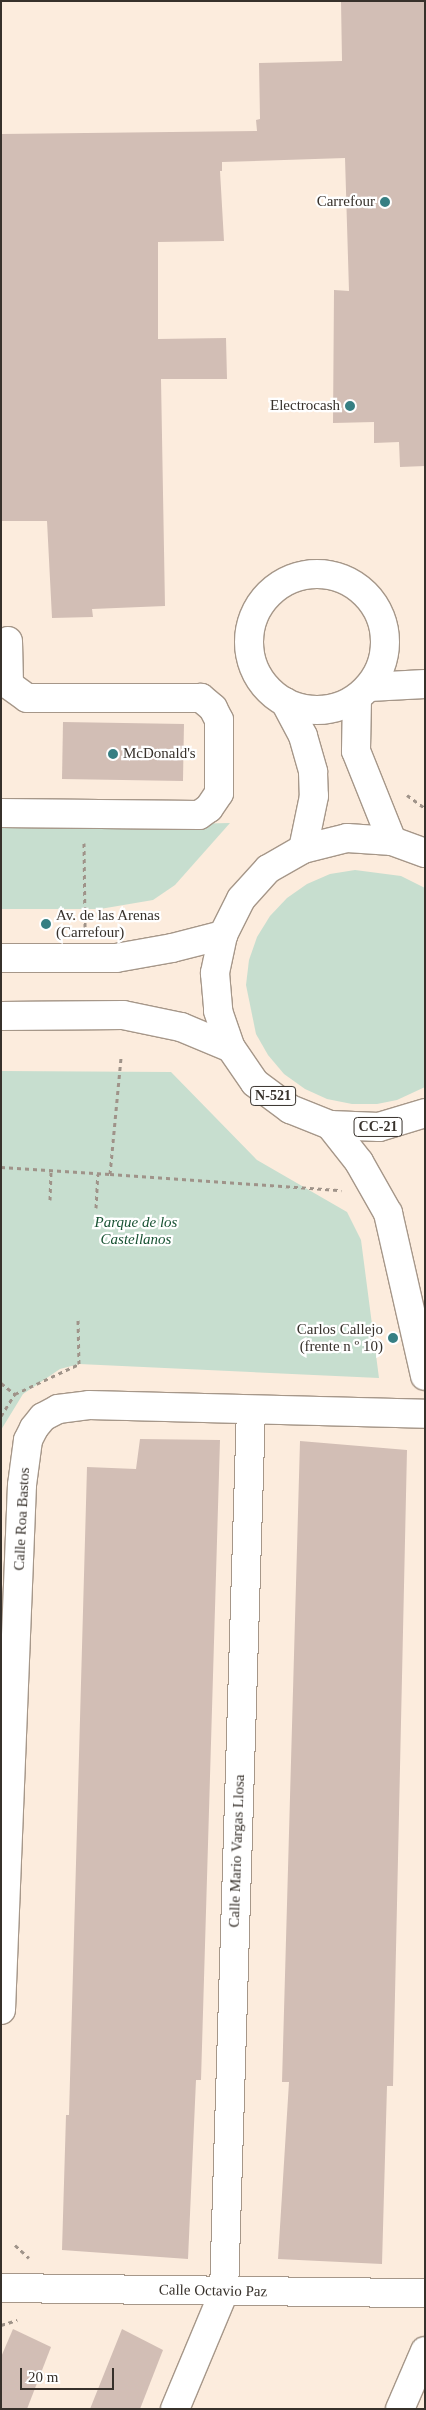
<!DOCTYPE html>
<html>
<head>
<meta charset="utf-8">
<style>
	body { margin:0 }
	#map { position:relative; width:426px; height:2410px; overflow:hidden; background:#fcecdd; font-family:"Times New Roman",serif }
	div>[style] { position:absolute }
	.green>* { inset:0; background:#c7decf }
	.building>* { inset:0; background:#d2beb5; transform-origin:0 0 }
	.path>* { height:3px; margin-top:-1.5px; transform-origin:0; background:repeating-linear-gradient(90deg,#9f9389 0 4px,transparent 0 8px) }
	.roads { filter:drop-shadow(1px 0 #a69789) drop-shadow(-1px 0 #a69789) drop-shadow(0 1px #a69789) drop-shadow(0 -1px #a69789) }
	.minor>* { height:28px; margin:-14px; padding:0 14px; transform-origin:14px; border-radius:14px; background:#fff }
	.minor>.ring { margin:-14px; padding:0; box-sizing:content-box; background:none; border:28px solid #fff; border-radius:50% }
	.highway>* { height:28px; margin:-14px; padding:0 14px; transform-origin:14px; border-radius:14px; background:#fff }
	.dots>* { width:14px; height:14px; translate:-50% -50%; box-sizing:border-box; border:2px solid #fff; border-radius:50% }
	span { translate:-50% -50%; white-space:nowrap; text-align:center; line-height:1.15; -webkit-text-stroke:4.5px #fff; paint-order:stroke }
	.shield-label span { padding:1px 4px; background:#fff; border:1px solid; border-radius:4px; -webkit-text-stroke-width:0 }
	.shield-label { font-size:14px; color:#37312b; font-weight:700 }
	.poi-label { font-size:15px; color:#37312b }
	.right { translate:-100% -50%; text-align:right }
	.left { translate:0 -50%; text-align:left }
	.park-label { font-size:15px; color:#185233; font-style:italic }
	.street-label { font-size:15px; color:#37312b }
	.frame { position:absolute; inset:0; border:2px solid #37312b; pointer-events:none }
	.scale { position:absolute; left:20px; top:2368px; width:94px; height:22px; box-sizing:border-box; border:2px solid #37312b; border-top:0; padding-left:6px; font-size:15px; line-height:18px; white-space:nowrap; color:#37312b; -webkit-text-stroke:4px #fff; paint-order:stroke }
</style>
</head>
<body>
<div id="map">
	<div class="green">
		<div style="clip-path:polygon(230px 823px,175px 885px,153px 900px,100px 909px,1px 909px,1px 828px)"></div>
		<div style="clip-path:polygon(355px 870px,401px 876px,425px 888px,425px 1087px,397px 1100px,377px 1104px,352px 1104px,327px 1099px,305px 1089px,284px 1074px,268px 1055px,256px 1034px,246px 985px,249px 960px,257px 937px,270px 916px,287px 898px,307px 884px,330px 874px)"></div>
		<div style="clip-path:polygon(1px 1071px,171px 1072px,257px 1160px,347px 1212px,361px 1240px,379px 1378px,79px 1364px,60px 1369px,23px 1394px,1px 1430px)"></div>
	</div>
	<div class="building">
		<div style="clip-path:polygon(341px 1px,425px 1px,425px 466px,400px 467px,399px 442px,374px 443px,374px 422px,333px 423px,334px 290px,349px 291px,345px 158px,222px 162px,222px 171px,220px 171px,224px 241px,158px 242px,158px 339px,226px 338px,227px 379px,161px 379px,165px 606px,92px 609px,93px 617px,52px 618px,47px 521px,1px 521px,1px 134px,257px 131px,256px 120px,260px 119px,259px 63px,342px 61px)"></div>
		<div style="left:63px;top:722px;width:121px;height:57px;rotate:1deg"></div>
		<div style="clip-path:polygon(140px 1439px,220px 1440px,201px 2080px,196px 2080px,188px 2259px,62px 2250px,66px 2115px,69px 2115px,87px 1467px,136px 1469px)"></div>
		<div style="clip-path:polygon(300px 1441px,407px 1450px,393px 2086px,387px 2086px,382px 2264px,278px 2259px,289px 2082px,282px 2082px)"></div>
		<div style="clip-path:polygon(13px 2329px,51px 2347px,27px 2409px,1px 2409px,1px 2357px)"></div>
		<div style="clip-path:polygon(122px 2329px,163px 2350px,140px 2409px,90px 2409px)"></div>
	</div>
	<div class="path">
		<div style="left:407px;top:795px;width:22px;rotate:36deg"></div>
		<div style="left:84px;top:843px;width:86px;rotate:89.3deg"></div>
		<div style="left:1px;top:1167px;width:109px;rotate:3.7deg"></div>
		<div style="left:110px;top:1174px;width:117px;rotate:-84.6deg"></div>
		<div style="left:110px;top:1174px;width:232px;rotate:4deg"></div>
		<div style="left:50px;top:1200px;width:29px;rotate:-88deg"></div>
		<div style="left:96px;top:1208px;width:34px;rotate:-87deg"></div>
		<div style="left:1px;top:1383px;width:19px;rotate:39deg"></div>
		<div style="left:1px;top:1416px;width:26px;rotate:-58deg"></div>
		<div style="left:15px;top:1394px;width:71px;rotate:-25.1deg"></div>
		<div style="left:79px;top:1364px;width:44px;rotate:-91.3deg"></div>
		<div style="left:15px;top:2245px;width:19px;rotate:43deg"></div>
		<div style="left:1px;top:2325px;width:17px;rotate:-17deg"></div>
	</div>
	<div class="roads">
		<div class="minor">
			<div class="ring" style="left:249px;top:574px;width:108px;height:108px"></div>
			<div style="left:369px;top:687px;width:56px;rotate:-3.1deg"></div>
			<div style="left:357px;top:698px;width:53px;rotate:91.1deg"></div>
			<div style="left:356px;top:751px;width:97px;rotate:68.2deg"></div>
			<div style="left:285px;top:702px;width:38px;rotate:62deg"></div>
			<div style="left:303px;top:736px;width:37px;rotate:74deg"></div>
			<div style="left:313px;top:772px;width:24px;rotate:88deg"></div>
			<div style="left:314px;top:796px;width:54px;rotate:101.7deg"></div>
			<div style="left:1px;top:813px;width:198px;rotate:0.6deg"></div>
			<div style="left:199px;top:815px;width:12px;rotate:-35deg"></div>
			<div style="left:209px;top:808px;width:18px;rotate:-56deg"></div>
			<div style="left:219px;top:793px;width:73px;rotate:-90deg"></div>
			<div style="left:219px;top:720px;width:13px;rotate:-117deg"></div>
			<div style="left:213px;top:708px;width:16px;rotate:-140deg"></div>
			<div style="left:201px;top:698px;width:174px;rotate:180deg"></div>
			<div style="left:27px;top:698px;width:22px;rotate:-144deg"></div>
			<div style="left:9px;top:685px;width:44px;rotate:-91.3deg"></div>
			<div style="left:330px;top:1125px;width:47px;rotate:51.9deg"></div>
			<div style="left:359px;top:1162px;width:59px;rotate:60.4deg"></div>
			<div style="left:388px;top:1213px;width:167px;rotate:77.2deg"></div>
			<div style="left:1px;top:2010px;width:525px;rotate:-87.71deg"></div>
			<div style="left:22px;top:1485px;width:45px;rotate:-82.4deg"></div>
			<div style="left:28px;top:1440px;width:13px;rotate:-63deg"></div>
			<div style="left:34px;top:1428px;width:14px;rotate:-51deg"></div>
			<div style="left:43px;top:1417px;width:17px;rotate:-28deg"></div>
			<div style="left:58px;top:1409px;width:31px;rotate:-7deg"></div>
			<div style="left:89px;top:1405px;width:336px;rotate:1.5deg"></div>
			<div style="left:1px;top:2288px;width:424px;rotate:0.7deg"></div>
			<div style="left:175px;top:2409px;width:127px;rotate:-67.3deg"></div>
			<div style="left:224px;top:2292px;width:882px;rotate:-88.25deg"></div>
			<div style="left:400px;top:2409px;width:63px;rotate:-66.7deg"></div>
		</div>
		<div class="highway">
			<div style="left:425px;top:853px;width:35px;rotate:-160deg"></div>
			<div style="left:392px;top:841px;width:45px;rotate:-176.2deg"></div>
			<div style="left:347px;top:838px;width:45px;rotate:166deg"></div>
			<div style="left:303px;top:849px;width:40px;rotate:150.3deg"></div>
			<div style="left:268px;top:869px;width:40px;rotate:132deg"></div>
			<div style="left:241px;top:899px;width:40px;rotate:116.6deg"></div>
			<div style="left:223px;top:935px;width:39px;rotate:102deg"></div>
			<div style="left:215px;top:973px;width:38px;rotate:85deg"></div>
			<div style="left:218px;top:1011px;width:39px;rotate:71deg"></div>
			<div style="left:231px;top:1048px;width:42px;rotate:55.6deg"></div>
			<div style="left:255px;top:1083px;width:44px;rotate:36.6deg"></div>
			<div style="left:290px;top:1109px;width:43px;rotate:21.8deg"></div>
			<div style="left:330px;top:1125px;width:49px;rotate:2.3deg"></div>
			<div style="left:379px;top:1127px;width:48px;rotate:-16.9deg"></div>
			<div style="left:1px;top:958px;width:115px"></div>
			<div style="left:116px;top:958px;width:57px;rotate:-10.1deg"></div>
			<div style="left:172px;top:948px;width:53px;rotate:-14.3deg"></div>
			<div style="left:1px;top:1016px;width:122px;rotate:-0.5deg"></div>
			<div style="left:123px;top:1015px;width:59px;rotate:11.7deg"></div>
			<div style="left:181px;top:1027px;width:54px;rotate:22.8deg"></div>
		</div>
	</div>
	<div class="dots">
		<div style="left:385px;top:202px;background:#367f83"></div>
		<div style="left:350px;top:406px;background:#367f83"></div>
		<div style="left:113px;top:754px;background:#367f83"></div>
		<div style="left:46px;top:924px;background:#367f83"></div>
		<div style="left:393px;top:1338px;background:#367f83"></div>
	</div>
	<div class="shield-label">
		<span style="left:273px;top:1096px">N-521</span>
		<span style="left:378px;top:1127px">CC-21</span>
	</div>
	<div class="poi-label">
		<span class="right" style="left:375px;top:202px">Carrefour</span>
		<span class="right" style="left:340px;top:406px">Electrocash</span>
		<span class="left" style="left:123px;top:754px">McDonald's</span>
		<span class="left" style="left:56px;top:924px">Av. de las Arenas<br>(Carrefour)</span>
		<span class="right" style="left:383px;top:1338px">Carlos Callejo<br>(frente n º 10)</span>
	</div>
	<div class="park-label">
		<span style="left:136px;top:1231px">Parque de los<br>Castellanos</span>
	</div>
	<div class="street-label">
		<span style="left:22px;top:1519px;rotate:-87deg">Calle Roa Bastos</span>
		<span style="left:237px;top:1851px;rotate:-88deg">Calle Mario Vargas Llosa</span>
		<span style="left:213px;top:2291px;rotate:1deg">Calle Octavio Paz</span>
	</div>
	<div class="frame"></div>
	<div class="scale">20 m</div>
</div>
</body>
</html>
